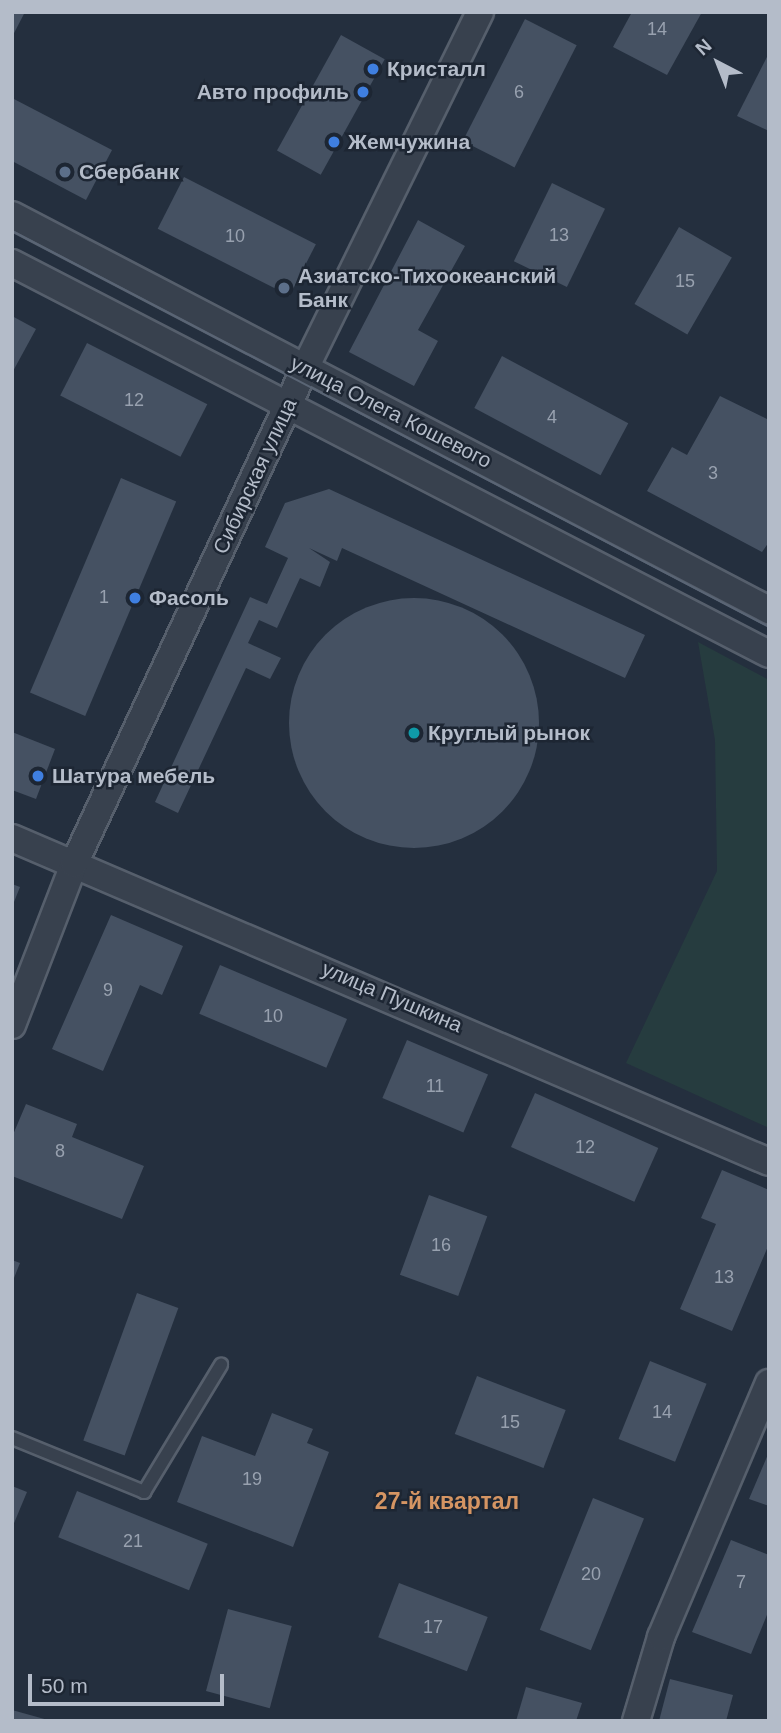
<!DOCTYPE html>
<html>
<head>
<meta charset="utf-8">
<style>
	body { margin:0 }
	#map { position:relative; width:781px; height:1733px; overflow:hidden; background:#242f3e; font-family:Arial,sans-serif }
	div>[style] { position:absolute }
	.green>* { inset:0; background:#263c3f }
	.building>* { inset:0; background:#455162; transform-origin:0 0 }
	.round { border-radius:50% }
	.roads { filter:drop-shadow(2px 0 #565f6c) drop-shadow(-2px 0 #565f6c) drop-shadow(0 2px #565f6c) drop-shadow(0 -2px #565f6c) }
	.service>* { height:12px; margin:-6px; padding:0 6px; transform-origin:6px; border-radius:6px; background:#38414e }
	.minor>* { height:26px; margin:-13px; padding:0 13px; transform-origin:13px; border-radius:13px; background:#38414e }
	.tram>* { height:2px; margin:-1px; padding:0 1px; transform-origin:1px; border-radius:1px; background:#5a6575 }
	.dots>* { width:19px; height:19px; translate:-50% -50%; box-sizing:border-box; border:4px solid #1d2633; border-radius:50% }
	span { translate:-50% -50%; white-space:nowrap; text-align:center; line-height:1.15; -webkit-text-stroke:5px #1d2633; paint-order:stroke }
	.number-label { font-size:18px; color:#98a1af }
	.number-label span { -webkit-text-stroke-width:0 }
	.poi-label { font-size:21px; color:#b4bcc9; font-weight:700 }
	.left { translate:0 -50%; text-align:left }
	.right { translate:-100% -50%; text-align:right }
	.street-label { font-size:21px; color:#b4bcc9 }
	.neighbourhood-label { font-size:23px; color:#d59563; font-weight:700 }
	.frame { position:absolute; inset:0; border:14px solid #b4bcc9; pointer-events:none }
	.north { position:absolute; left:683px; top:28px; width:70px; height:70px; -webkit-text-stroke:5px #1d2633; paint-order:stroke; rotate:318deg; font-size:19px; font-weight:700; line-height:28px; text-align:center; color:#b4bcc9 }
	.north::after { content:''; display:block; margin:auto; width:24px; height:32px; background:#b4bcc9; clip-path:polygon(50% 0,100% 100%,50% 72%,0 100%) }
	.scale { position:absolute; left:28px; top:1674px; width:196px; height:32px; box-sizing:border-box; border:4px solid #b4bcc9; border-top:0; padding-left:9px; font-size:21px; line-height:24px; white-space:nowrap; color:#b4bcc9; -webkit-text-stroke:5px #1d2633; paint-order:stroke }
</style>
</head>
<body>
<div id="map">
	<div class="green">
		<div style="clip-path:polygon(698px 642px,769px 680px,769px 1128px,626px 1063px,717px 871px,715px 740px)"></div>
	</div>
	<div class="building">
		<div style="clip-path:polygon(12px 12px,25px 12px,12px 37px)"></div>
		<div style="clip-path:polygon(632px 12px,702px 12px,667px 75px,613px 47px)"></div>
		<div style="left:525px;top:19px;width:58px;height:137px;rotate:27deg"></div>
		<div style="left:341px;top:35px;width:50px;height:132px;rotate:29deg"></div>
		<div style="clip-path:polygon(769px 53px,769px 131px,737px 116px)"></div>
		<div style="clip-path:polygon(12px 98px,112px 150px,86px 200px,12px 161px)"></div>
		<div style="left:184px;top:177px;width:148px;height:58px;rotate:27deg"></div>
		<div style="left:552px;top:183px;width:59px;height:87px;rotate:26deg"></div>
		<div style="clip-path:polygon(418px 220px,465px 246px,418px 330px,438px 341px,414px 386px,349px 352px)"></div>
		<div style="left:679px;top:227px;width:61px;height:89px;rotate:30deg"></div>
		<div style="clip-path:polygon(12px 316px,36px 329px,12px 373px)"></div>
		<div style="left:87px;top:343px;width:135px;height:59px;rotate:27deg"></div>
		<div style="left:502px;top:356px;width:143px;height:59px;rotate:28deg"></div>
		<div style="clip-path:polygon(720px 396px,769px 420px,769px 542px,762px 552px,647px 491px,672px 447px,687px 455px)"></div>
		<div style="left:121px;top:478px;width:60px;height:233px;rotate:23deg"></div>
		<div style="clip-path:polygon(329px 489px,645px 635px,625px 678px,342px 548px,337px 561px,309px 548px,330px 562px,320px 587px,300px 578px,277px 628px,259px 620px,248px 643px,281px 658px,270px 679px,246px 668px,178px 813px,155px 802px,250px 597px,267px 604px,288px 558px,265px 547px,285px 503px)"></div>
		<div class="round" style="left:289px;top:598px;width:250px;height:250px"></div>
		<div style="clip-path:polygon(12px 732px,55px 749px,36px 799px,12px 790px)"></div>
		<div style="clip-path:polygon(12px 884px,20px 887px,12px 907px)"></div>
		<div style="clip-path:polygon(111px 915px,183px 946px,162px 995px,140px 985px,103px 1071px,52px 1049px)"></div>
		<div style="left:220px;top:965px;width:138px;height:53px;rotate:23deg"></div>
		<div style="left:407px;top:1040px;width:88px;height:63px;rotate:23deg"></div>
		<div style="left:535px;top:1093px;width:135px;height:59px;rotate:24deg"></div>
		<div style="clip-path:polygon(26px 1104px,77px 1124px,72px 1137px,144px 1166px,122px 1219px,12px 1176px,12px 1137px)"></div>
		<div style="clip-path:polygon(722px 1170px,769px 1190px,769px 1244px,732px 1331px,680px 1309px,716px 1224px,701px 1218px)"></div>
		<div style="left:429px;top:1195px;width:62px;height:85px;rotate:20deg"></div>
		<div style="clip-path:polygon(12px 1260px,20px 1263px,12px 1283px)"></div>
		<div style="left:137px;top:1293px;width:44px;height:157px;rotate:20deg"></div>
		<div style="left:650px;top:1361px;width:61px;height:84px;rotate:22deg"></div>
		<div style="left:477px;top:1376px;width:95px;height:62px;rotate:21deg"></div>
		<div style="clip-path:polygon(272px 1413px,313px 1429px,307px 1443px,329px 1452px,293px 1547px,177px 1502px,202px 1436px,255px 1456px)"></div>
		<div style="clip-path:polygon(769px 1452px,769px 1506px,749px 1499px)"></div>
		<div style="clip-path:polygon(12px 1486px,27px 1492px,12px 1528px)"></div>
		<div style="left:77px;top:1491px;width:141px;height:50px;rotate:22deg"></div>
		<div style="left:593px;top:1498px;width:55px;height:142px;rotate:22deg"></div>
		<div style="clip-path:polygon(731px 1540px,769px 1555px,769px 1610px,751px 1654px,692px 1632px)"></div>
		<div style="left:399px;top:1583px;width:95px;height:58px;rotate:21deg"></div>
		<div style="left:228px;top:1609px;width:66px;height:85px;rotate:15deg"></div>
		<div style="clip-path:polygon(670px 1679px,733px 1695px,726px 1721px,659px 1721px)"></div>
		<div style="clip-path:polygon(526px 1687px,582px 1703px,576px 1721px,516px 1721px)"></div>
		<div style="clip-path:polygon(12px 1710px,48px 1720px,48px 1721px,12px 1721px)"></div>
	</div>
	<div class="roads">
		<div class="service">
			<div style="left:12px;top:1438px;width:143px;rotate:22.2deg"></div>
			<div style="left:144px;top:1492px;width:149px;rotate:-58.8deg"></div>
		</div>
		<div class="minor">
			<div style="left:12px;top:215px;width:854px;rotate:27.56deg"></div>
			<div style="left:12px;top:263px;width:852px;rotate:27.32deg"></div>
			<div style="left:12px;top:838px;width:823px;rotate:23.17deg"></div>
			<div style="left:12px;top:1025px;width:173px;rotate:-68.9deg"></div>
			<div style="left:74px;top:864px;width:549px;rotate:-65.02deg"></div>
			<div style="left:306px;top:366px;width:394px;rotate:-63.8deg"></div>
			<div style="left:636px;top:1721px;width:88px;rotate:-73.4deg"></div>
			<div style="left:661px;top:1637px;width:276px;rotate:-67deg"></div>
		</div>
	</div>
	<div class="tram">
		<div style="left:12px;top:231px;width:854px;rotate:27.61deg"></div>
	</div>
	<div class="dots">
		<div style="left:373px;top:69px;background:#3f7fe0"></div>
		<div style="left:363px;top:92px;background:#3f7fe0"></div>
		<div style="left:334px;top:142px;background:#3f7fe0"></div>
		<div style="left:65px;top:172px;background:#5c6f8a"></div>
		<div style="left:284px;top:288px;background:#5c6f8a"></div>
		<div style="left:135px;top:598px;background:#3f7fe0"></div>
		<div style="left:414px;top:733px;background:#0f9aa8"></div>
		<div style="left:38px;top:776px;background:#3f7fe0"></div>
	</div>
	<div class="number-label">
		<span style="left:657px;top:29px">14</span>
		<span style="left:519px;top:92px">6</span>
		<span style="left:559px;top:235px">13</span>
		<span style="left:235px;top:236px">10</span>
		<span style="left:685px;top:281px">15</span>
		<span style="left:134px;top:400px">12</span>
		<span style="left:552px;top:417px">4</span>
		<span style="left:713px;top:473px">3</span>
		<span style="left:104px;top:597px">1</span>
		<span style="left:108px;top:990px">9</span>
		<span style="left:273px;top:1016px">10</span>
		<span style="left:435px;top:1086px">11</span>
		<span style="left:585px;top:1147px">12</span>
		<span style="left:60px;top:1151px">8</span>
		<span style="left:441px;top:1245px">16</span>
		<span style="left:724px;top:1277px">13</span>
		<span style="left:662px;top:1412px">14</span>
		<span style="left:510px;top:1422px">15</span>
		<span style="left:252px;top:1479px">19</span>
		<span style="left:133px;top:1541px">21</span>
		<span style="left:591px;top:1574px">20</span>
		<span style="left:741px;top:1582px">7</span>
		<span style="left:433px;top:1627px">17</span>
	</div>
	<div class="poi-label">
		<span class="left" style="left:387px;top:69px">Кристалл</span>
		<span class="right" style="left:349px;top:92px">Авто профиль</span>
		<span class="left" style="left:348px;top:142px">Жемчужина</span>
		<span class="left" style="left:79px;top:172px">Сбербанк</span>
		<span class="left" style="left:298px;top:288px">Азиатско-Тихоокеанский<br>Банк</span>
		<span class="left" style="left:149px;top:598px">Фасоль</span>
		<span class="left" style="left:428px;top:733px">Круглый рынок</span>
		<span class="left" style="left:52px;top:776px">Шатура мебель</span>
	</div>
	<div class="street-label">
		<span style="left:391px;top:412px;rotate:27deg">улица Олега Кошевого</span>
		<span style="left:255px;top:476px;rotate:-65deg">Сибирская улица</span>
		<span style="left:392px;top:997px;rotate:23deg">улица Пушкина</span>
	</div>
	<div class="neighbourhood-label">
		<span style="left:447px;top:1501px">27-й квартал</span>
	</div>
	<div class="frame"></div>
	<div class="north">N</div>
	<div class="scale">50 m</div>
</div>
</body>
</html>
